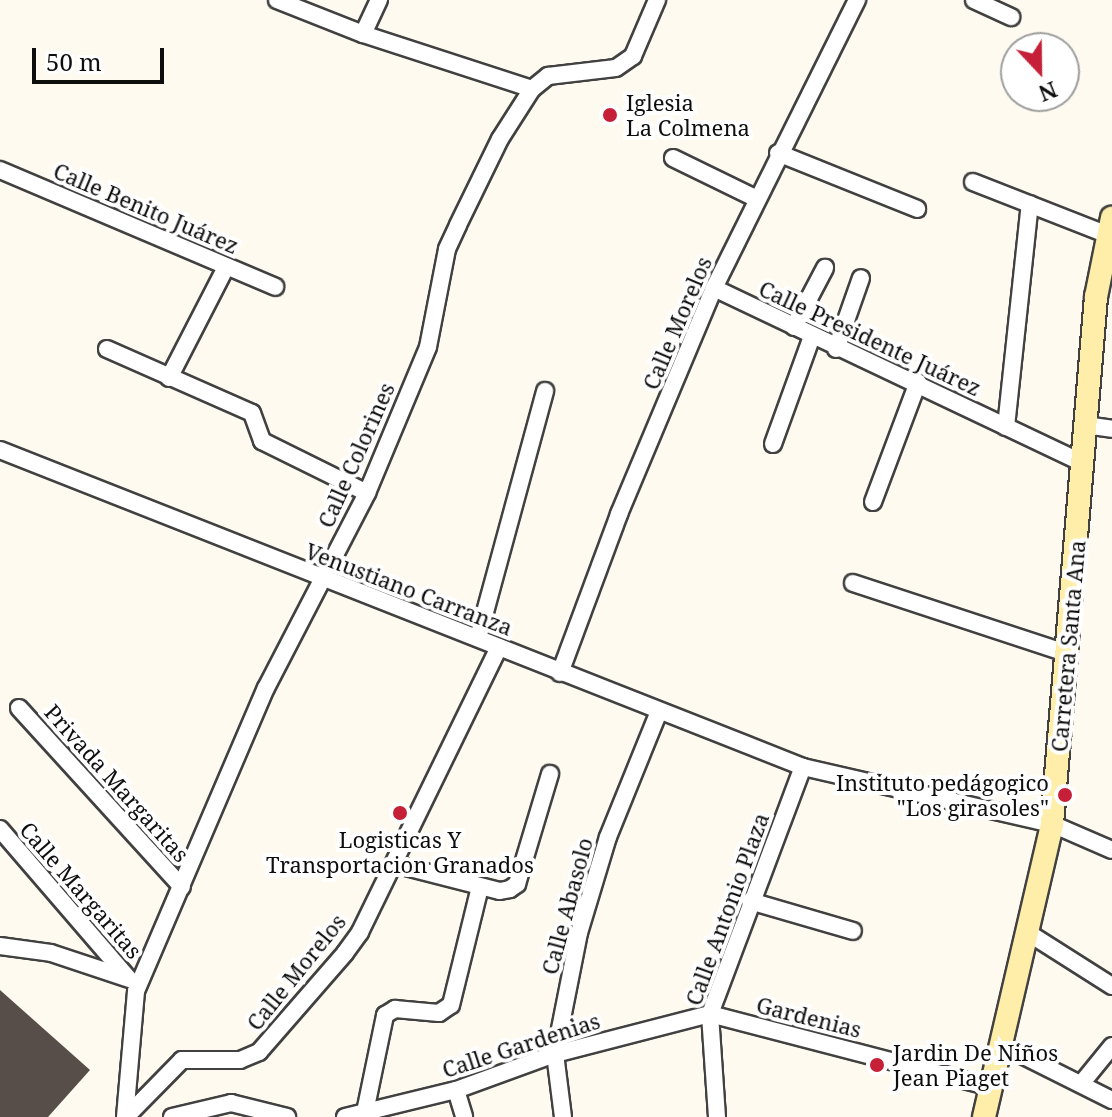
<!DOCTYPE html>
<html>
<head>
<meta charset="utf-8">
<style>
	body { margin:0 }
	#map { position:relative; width:1112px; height:1117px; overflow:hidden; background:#fffaef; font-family:"Noto Serif",serif }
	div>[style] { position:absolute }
	.building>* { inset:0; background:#574e4a }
	.roads { filter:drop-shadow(2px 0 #414141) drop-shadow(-2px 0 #414141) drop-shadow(0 2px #414141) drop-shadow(0 -2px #414141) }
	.minor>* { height:16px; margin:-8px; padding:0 8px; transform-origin:8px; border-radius:8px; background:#fff }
	.secondary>* { height:22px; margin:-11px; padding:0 11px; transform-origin:11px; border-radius:11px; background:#fea }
	.dots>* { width:22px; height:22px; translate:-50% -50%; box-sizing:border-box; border:4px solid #fff; border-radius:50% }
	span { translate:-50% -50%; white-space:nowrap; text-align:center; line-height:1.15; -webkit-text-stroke:8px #fff; paint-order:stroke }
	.poi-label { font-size:22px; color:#0e0e0e }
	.left { translate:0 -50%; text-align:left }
	.right { translate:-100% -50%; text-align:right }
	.street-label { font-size:22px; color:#0e0e0e }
	.north { position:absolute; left:1000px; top:32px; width:80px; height:80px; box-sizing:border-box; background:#fff; border:2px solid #9f9f9f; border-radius:50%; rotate:158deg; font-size:22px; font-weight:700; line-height:32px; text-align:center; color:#0e0e0e }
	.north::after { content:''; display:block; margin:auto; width:28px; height:36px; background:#c52037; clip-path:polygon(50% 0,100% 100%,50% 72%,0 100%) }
	.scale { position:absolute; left:32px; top:48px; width:132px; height:36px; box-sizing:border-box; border:4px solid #0e0e0e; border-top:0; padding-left:10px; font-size:24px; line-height:28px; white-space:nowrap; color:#0e0e0e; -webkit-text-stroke:6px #fff; paint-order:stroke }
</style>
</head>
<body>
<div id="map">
	<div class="building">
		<div style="clip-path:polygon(0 990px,90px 1070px,48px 1117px,0 1117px)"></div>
	</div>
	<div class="roads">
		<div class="minor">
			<div style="left:277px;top:0;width:92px;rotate:21.6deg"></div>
			<div style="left:363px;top:34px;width:178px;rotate:18deg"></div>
			<div style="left:974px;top:0;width:41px;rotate:24.7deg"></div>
			<div style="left:363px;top:34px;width:38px;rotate:-65deg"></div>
			<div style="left:778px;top:153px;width:150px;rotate:21.9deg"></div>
			<div style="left:673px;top:158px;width:93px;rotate:26deg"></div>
			<div style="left:0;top:170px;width:299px;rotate:23deg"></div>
			<div style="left:973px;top:182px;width:143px;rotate:21.4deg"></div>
			<div style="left:714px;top:288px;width:407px;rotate:25.4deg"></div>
			<div style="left:794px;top:327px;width:67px;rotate:-62.3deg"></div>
			<div style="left:107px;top:349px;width:158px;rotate:23.8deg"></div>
			<div style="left:252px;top:413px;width:30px;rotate:70deg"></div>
			<div style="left:262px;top:441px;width:117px;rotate:26.3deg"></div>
			<div style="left:836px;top:349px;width:75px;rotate:-70.6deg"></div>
			<div style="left:169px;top:378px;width:125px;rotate:-62.8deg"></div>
			<div style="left:1085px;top:425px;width:27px;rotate:8deg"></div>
			<div style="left:1006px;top:427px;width:224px;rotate:-83.9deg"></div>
			<div style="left:773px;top:444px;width:115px;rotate:-70.1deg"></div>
			<div style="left:0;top:450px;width:863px;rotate:21.54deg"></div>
			<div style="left:803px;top:767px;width:255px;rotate:12.9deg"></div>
			<div style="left:1052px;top:824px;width:65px;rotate:23.4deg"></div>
			<div style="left:873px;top:502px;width:128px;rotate:-69.4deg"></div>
			<div style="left:853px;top:583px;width:227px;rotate:18.2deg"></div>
			<div style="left:478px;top:638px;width:256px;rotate:-74.8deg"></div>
			<div style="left:560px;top:673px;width:170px;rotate:-69.6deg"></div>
			<div style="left:619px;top:514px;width:245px;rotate:-67.2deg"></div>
			<div style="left:714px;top:288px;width:322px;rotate:-63.6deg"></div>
			<div style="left:19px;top:708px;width:242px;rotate:47.7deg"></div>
			<div style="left:0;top:829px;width:198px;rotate:49.3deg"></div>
			<div style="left:394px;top:864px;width:109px;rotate:14.3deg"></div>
			<div style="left:500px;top:891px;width:10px;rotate:-11deg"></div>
			<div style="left:510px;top:889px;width:9px;rotate:-36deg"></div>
			<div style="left:517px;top:884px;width:115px;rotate:-73.3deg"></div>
			<div style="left:750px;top:901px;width:107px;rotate:16.2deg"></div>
			<div style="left:1030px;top:934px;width:97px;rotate:32.4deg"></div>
			<div style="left:0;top:946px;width:51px;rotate:7.8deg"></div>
			<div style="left:51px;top:953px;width:79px;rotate:18.4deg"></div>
			<div style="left:1002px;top:1045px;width:123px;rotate:26.6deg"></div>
			<div style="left:1081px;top:1084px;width:49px;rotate:-50.8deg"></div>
			<div style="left:456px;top:1090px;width:28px;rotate:73deg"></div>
			<div style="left:365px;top:1112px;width:99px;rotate:-78.3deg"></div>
			<div style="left:385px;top:1015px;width:12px;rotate:-31deg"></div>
			<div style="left:395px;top:1009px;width:44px;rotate:5.2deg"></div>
			<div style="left:439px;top:1013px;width:14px;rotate:-34deg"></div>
			<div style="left:451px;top:1005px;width:122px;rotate:-76.2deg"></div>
			<div style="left:125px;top:1117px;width:126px;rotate:-85deg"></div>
			<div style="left:136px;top:991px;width:330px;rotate:-66.8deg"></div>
			<div style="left:266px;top:688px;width:220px;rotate:-62.6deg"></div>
			<div style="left:367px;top:493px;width:158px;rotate:-67.3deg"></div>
			<div style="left:428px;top:347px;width:100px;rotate:-79deg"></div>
			<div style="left:447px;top:249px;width:26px;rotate:-65deg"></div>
			<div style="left:458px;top:225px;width:96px;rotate:-64deg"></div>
			<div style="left:500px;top:139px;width:59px;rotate:-57.4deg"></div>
			<div style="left:532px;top:89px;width:21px;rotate:-39deg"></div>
			<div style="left:548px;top:76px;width:68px;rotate:-6.7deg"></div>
			<div style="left:616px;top:68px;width:21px;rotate:-35deg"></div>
			<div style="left:633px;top:56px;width:61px;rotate:-66.8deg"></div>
			<div style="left:126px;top:1117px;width:80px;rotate:-45.5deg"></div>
			<div style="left:182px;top:1060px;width:58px"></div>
			<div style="left:240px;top:1060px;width:21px;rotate:-23deg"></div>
			<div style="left:259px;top:1052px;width:131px;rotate:-49deg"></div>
			<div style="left:345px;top:953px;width:26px;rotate:-54deg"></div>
			<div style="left:360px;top:932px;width:317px;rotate:-64deg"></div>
			<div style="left:172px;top:1117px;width:61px;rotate:-13.3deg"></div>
			<div style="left:231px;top:1103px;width:58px;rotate:14deg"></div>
			<div style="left:345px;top:1117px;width:114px;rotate:-13.7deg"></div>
			<div style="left:456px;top:1090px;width:105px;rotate:-20deg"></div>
			<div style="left:555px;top:1054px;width:160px;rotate:-14.5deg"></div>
			<div style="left:710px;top:1014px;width:290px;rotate:14.6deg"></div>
			<div style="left:563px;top:1117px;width:64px;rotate:-97.2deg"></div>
			<div style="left:555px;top:1054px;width:123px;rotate:-78.8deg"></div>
			<div style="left:579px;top:933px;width:100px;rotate:-73.2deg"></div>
			<div style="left:608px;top:837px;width:133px;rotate:-67.9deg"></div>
			<div style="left:717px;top:1117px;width:103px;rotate:-93.9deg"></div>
			<div style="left:710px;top:1014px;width:264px;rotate:-69.4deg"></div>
		</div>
		<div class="secondary">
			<div style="left:984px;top:1117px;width:301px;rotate:-76.9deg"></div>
			<div style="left:1052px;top:824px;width:529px;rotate:-85.23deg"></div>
			<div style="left:1096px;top:297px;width:81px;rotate:-78.6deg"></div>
		</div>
	</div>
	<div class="dots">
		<div style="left:610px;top:115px;background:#c52037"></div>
		<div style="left:1065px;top:795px;background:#c52037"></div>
		<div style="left:400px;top:813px;background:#c52037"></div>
		<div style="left:877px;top:1065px;background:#c52037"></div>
	</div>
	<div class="poi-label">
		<span class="left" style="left:626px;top:115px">Iglesia<br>La Colmena</span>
		<span class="right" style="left:1049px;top:795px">Instituto pedágogico<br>"Los girasoles"</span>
		<span style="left:400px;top:852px">Logisticas Y<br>Transportacion Granados</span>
		<span class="left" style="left:893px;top:1065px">Jardin De Niños<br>Jean Piaget</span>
	</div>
	<div class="street-label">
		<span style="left:146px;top:208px;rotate:23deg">Calle Benito Juárez</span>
		<span style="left:677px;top:323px;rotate:-67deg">Calle Morelos</span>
		<span style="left:870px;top:338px;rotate:25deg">Calle Presidente Juárez</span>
		<span style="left:356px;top:455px;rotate:-66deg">Calle Colorines</span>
		<span style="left:409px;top:589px;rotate:21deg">Venustiano Carranza</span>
		<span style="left:1068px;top:646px;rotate:-85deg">Carretera Santa Ana</span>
		<span style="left:117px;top:783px;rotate:48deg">Privada Margaritas</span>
		<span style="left:81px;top:890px;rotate:49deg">Calle Margaritas</span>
		<span style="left:567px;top:906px;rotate:-75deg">Calle Abasolo</span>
		<span style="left:727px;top:909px;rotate:-70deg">Calle Antonio Plaza</span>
		<span style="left:296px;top:972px;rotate:-51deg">Calle Morelos</span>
		<span style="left:809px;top:1017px;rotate:14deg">Gardenias</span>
		<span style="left:521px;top:1045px;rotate:-18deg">Calle Gardenias</span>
	</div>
	<div class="north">N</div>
	<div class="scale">50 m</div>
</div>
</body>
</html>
